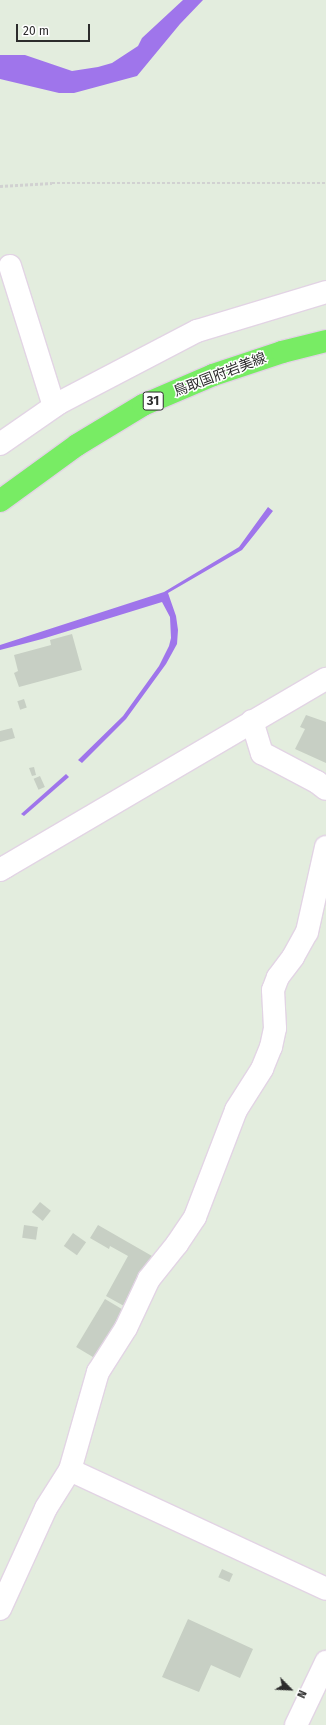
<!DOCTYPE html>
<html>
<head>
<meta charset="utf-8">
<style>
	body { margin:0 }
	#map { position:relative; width:326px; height:1725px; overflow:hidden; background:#e3edde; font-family:"Fira Sans","Noto Sans JP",sans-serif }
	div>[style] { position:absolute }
	.water>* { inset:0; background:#9f75eb }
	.building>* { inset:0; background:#c7cfc4; transform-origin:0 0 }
	.path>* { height:2.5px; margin-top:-1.25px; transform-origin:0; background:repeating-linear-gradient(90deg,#d1d1d1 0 3px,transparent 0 5px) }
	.roads { filter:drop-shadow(1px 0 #e2d4e4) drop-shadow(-1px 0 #e2d4e4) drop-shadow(0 1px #e2d4e4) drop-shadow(0 -1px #e2d4e4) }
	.street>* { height:22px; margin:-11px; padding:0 11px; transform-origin:11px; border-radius:11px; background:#fff }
	.secondary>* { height:22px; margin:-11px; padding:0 11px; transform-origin:11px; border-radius:11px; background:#fff }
	.primary>* { height:22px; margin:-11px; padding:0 11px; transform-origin:11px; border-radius:11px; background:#78ec64 }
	span { translate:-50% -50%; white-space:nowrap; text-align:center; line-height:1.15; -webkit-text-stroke:3px #fff; paint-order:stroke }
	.shield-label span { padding:1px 3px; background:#fff; border:1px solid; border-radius:3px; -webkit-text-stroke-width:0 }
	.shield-label { font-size:13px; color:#2c2c2c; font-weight:700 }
	.street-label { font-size:14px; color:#2c2c2c }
	.north { position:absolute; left:270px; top:1669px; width:40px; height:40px; -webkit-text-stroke:3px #fff; paint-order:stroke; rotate:114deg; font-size:11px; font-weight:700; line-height:16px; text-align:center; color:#2c2c2c }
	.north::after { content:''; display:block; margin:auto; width:14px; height:18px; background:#2c2c2c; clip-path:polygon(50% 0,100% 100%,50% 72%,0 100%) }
	.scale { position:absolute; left:16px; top:24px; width:74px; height:18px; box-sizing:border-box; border:2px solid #2c2c2c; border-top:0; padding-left:5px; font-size:12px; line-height:14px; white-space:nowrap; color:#2c2c2c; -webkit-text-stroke:3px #fff; paint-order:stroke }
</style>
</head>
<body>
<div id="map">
	<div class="water">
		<div style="clip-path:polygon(183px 0,203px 0,180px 24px,137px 76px,74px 93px,59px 93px,0 79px,0 55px,25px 55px,72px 71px,98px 67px,112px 63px,138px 46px,142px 38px)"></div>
		<div style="clip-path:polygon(268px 507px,273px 511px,242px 550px,168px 593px,176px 616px,178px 630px,177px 644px,166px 664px,126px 719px,82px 763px,78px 760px,123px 716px,159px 666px,169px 646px,171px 638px,170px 617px,162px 602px,42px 639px,0 650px,0 645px,164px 592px,239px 547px)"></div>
		<div style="clip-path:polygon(66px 774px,69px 777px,24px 816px,21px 814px)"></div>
	</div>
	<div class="building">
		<div style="clip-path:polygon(72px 634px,82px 670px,19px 687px,14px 673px,18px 671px,14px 655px,51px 645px,50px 640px)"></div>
		<div style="left:24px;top:699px;width:9px;height:7px;rotate:72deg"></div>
		<div style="clip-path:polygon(306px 715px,326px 722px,326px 763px,295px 749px,305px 729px,300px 727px)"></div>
		<div style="clip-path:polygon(12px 728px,15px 738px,0 742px,0 731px)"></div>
		<div style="clip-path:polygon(34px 767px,36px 775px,32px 776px,29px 768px)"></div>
		<div style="left:40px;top:776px;width:12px;height:7px;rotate:66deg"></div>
		<div style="left:40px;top:1202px;width:14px;height:13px;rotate:39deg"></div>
		<div style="left:24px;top:1225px;width:14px;height:13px;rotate:8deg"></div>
		<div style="clip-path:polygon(98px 1225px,152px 1256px,124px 1306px,106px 1296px,128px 1256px,110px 1246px,109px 1249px,90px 1238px)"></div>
		<div style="left:73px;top:1233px;width:16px;height:16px;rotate:35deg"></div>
		<div style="left:105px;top:1299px;width:21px;height:56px;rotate:31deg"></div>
		<div style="left:222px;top:1569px;width:12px;height:9px;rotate:24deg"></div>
		<div style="clip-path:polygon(188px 1619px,253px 1649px,240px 1678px,211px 1665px,199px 1692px,162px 1677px)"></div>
	</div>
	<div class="path">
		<div style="left:0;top:186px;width:52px;rotate:-3.3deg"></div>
		<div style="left:52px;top:183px;width:274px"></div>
	</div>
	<div class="roads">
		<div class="street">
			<div style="left:10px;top:266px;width:147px;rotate:72.6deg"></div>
			<div style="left:0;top:444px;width:72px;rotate:-34.8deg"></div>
			<div style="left:59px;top:403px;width:156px;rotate:-27.6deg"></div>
			<div style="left:197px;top:331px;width:135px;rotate:-16.8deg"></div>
			<div style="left:252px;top:721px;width:34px;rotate:73deg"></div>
			<div style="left:262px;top:753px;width:62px;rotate:27.8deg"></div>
			<div style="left:317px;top:782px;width:11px;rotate:38deg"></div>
			<div style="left:5px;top:867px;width:372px;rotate:-30.4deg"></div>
			<div style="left:70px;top:1470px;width:282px;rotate:24.9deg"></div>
			<div style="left:0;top:1609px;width:111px;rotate:-65.5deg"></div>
			<div style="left:46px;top:1508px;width:45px;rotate:-57.7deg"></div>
			<div style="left:70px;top:1470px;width:102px;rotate:-74.1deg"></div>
			<div style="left:98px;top:1372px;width:52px;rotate:-57.5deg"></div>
			<div style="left:126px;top:1328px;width:54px;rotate:-64.9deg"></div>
			<div style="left:149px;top:1279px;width:45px;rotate:-51.3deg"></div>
			<div style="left:177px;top:1244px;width:32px;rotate:-56deg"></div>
			<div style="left:195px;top:1217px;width:115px;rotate:-69deg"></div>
			<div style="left:236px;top:1110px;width:49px;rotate:-57.6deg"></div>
			<div style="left:262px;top:1069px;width:24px;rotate:-68deg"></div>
			<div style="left:271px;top:1047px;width:19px;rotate:-78deg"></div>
			<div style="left:275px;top:1028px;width:38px;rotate:-93deg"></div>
			<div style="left:273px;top:990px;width:14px;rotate:-69deg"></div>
			<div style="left:278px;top:977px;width:25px;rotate:-53deg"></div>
			<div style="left:293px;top:957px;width:29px;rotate:-61deg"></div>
			<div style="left:307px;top:932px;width:87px;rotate:-77.4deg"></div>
		</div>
		<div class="secondary">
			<div style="left:0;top:870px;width:6px;rotate:-31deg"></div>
			<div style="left:296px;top:1725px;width:70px;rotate:-64.5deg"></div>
		</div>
		<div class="primary">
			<div style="left:0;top:501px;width:95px;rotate:-36deg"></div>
			<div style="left:77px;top:445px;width:77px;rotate:-31.2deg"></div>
			<div style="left:143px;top:405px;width:76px;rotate:-23.2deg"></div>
			<div style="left:213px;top:375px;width:73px;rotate:-18.4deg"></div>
			<div style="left:282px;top:352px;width:45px;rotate:-14deg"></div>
		</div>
	</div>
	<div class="shield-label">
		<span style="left:153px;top:401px">31</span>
	</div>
	<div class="street-label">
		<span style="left:220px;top:375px;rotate:-21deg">鳥取国府岩美線</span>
	</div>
	<div class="north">N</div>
	<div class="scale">20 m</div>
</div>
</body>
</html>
